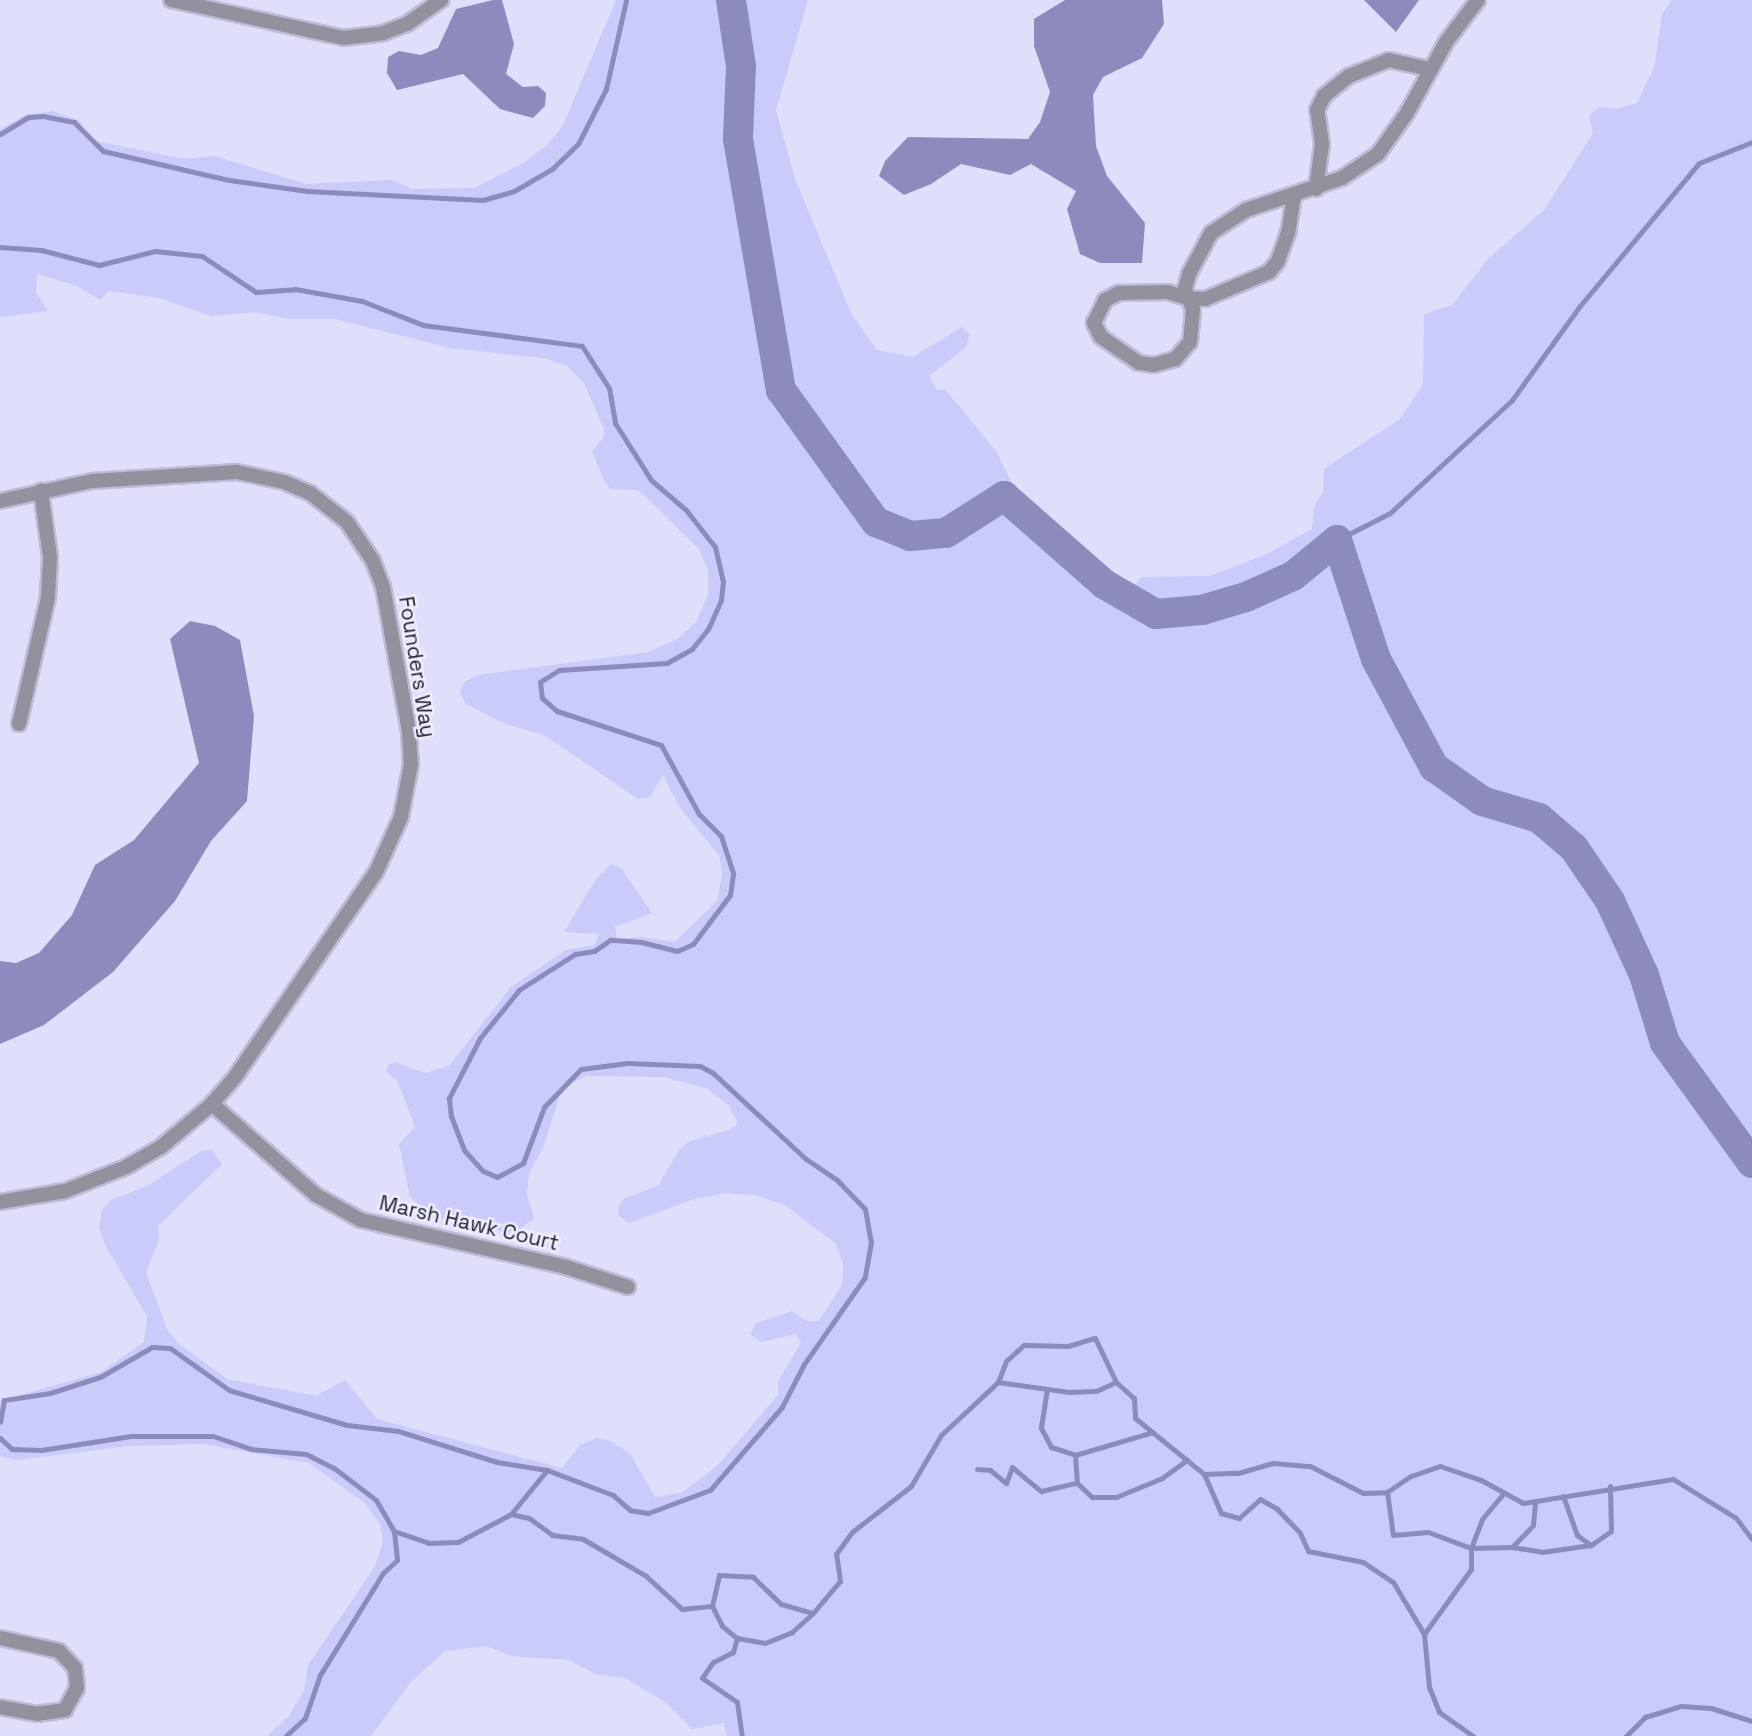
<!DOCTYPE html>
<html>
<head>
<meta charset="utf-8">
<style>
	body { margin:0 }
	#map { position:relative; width:1752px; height:1736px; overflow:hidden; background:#dfdffb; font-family:"Space Grotesk",sans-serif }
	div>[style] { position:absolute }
	.green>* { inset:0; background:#cacafb }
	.water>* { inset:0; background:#8d8bbd }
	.stream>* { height:5px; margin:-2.5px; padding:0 2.5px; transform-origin:2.5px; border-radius:2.5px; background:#8d8bbd }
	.river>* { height:30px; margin:-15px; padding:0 15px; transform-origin:15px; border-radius:15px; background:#8d8bbd }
	.roads { filter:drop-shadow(2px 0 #bcbcd5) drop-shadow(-2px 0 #bcbcd5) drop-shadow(0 2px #bcbcd5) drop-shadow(0 -2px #bcbcd5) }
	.street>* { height:14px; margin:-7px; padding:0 7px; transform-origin:7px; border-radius:7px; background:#92929e }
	span { translate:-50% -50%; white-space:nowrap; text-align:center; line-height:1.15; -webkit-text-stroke:5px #eef; paint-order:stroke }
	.street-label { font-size:21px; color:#1f1f29 }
</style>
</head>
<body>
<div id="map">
	<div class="green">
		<div style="clip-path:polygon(616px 0,808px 0,776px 110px,795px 179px,851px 313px,877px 350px,913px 357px,962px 327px,970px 334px,966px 347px,929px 376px,937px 390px,945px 389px,996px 451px,1015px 489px,1045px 516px,1046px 524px,1103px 572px,1134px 585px,1142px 577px,1210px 576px,1267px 554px,1312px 529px,1314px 506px,1323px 493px,1324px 469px,1400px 419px,1423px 384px,1424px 314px,1452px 305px,1489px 258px,1545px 209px,1593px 133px,1589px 116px,1599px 107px,1617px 109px,1637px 103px,1654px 68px,1662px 14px,1672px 0,1752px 0,1752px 1736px,727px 1736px,724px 1723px,692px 1729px,665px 1702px,625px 1678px,595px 1674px,569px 1660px,511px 1656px,487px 1646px,445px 1651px,411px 1682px,371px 1736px,267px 1736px,289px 1716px,304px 1690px,308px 1665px,374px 1568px,383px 1542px,380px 1524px,365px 1503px,309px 1463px,202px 1444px,129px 1446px,17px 1460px,0 1456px,0 1401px,101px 1372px,144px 1342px,147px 1316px,105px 1245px,99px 1227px,102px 1210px,111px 1200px,149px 1185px,201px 1151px,212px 1150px,222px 1164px,158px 1226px,159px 1240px,146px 1272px,167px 1329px,178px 1343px,227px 1379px,316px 1396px,345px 1380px,377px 1419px,562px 1468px,580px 1445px,597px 1438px,611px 1441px,631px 1455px,655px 1497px,681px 1493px,717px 1466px,778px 1395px,778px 1381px,801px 1343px,796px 1334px,761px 1342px,750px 1334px,756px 1323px,792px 1311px,806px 1321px,819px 1321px,842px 1285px,843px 1264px,836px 1244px,785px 1205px,754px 1195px,726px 1193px,694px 1199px,629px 1223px,619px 1216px,618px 1207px,625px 1198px,658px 1186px,679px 1150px,690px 1141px,730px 1130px,738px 1123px,729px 1106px,706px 1088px,663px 1077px,587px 1076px,571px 1083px,560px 1095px,543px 1148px,529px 1173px,527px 1195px,534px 1218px,513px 1234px,430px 1216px,410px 1197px,399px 1144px,415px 1127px,397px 1080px,386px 1072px,388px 1065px,395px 1062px,425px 1073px,449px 1066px,511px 987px,566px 950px,595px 945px,599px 934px,564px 932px,596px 879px,611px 864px,621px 868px,652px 913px,615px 927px,617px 939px,642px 937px,675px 942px,718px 900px,722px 872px,719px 855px,680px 808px,663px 775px,650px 797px,638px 799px,544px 735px,505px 724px,466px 704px,460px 693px,464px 682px,478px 675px,648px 652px,677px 639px,696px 622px,708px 595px,708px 570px,699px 549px,645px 496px,637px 490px,611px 489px,604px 481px,592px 451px,603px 438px,604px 429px,584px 383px,567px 366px,544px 358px,450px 348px,335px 319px,290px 319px,256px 312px,211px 316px,159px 298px,109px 291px,100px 300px,77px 286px,37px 274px,36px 293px,48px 311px,0 317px,0 129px,25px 115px,53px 111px,80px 121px,90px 140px,184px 159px,214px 156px,306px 184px,392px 180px,412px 189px,474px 188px,523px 163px,547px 145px,563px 125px)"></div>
	</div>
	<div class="water">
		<div style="clip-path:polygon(493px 0,502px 0,514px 44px,506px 74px,523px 87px,538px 86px,546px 93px,545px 106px,533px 118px,500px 109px,463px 74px,397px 90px,387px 73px,388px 57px,399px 51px,421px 55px,438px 48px,456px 9px)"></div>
		<div style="clip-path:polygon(1065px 0,1162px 0,1164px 24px,1142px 58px,1103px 77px,1093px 95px,1096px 146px,1107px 176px,1145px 223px,1142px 263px,1100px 263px,1080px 254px,1067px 209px,1076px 191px,1031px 164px,1010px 175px,961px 164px,931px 184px,904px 195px,879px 176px,885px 161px,908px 137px,1028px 139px,1040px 122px,1050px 92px,1034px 46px,1034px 19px)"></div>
		<div style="clip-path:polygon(1364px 0,1419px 0,1396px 32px)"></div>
		<div style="clip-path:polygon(190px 621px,215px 626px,240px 640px,254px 716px,247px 801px,211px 841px,175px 901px,113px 972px,44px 1025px,0 1044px,0 961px,16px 963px,39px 953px,72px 915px,95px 865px,134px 840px,199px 763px,170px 639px)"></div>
	</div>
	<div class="stream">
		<div style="left:0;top:134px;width:33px;rotate:-31deg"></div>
		<div style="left:28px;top:117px;width:15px;rotate:-4deg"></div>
		<div style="left:43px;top:116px;width:32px;rotate:11deg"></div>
		<div style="left:74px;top:122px;width:41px;rotate:45deg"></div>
		<div style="left:103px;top:151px;width:129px;rotate:13deg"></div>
		<div style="left:229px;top:180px;width:79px;rotate:8deg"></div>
		<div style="left:307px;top:191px;width:176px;rotate:2.9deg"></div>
		<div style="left:483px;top:200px;width:32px;rotate:-16deg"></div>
		<div style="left:514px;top:191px;width:44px;rotate:-30.1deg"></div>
		<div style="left:552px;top:169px;width:36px;rotate:-44deg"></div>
		<div style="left:578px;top:144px;width:62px;rotate:-63deg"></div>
		<div style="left:606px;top:89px;width:91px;rotate:-77.3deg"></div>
		<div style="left:0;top:247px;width:41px;rotate:4.2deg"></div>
		<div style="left:41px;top:250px;width:60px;rotate:14.5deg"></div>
		<div style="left:99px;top:265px;width:58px;rotate:-14deg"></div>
		<div style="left:155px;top:251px;width:47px;rotate:6.1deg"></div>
		<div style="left:202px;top:256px;width:65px;rotate:33.7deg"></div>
		<div style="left:256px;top:292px;width:39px;rotate:-4deg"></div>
		<div style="left:295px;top:289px;width:68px;rotate:10.2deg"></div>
		<div style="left:362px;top:301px;width:66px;rotate:21.5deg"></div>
		<div style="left:423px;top:325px;width:160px;rotate:7.5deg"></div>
		<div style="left:582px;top:346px;width:50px;rotate:57.3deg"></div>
		<div style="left:609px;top:388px;width:36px;rotate:80deg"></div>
		<div style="left:615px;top:423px;width:67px;rotate:57.7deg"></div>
		<div style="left:651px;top:480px;width:46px;rotate:40.6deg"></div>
		<div style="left:686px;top:510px;width:47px;rotate:51.9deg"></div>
		<div style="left:715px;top:547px;width:35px;rotate:77deg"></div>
		<div style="left:723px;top:581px;width:19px;rotate:96deg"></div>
		<div style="left:721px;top:600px;width:32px;rotate:114deg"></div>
		<div style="left:708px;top:629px;width:26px;rotate:129deg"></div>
		<div style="left:692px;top:649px;width:29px;rotate:151deg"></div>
		<div style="left:667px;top:663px;width:108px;rotate:176.3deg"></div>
		<div style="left:559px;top:670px;width:22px;rotate:148deg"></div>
		<div style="left:540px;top:682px;width:16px;rotate:83deg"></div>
		<div style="left:542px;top:698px;width:20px;rotate:41deg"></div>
		<div style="left:557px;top:711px;width:109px;rotate:18.1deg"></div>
		<div style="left:661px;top:745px;width:79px;rotate:61.2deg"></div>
		<div style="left:699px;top:814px;width:31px;rotate:45deg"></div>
		<div style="left:721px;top:836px;width:40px;rotate:72deg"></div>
		<div style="left:733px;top:874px;width:21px;rotate:98deg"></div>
		<div style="left:730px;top:895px;width:61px;rotate:127.1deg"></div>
		<div style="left:693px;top:944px;width:17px;rotate:156deg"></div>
		<div style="left:677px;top:951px;width:36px;rotate:-166deg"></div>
		<div style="left:642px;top:942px;width:32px;rotate:-176deg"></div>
		<div style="left:610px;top:940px;width:19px;rotate:145deg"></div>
		<div style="left:594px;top:951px;width:19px;rotate:171deg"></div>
		<div style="left:575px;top:954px;width:67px;rotate:147.3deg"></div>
		<div style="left:519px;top:990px;width:62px;rotate:129.1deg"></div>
		<div style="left:480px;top:1038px;width:68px;rotate:117.3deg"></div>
		<div style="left:449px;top:1098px;width:18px;rotate:84deg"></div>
		<div style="left:451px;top:1116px;width:36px;rotate:69deg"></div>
		<div style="left:464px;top:1150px;width:28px;rotate:48deg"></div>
		<div style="left:483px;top:1171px;width:15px;rotate:23deg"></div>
		<div style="left:497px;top:1177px;width:30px;rotate:-28deg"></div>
		<div style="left:523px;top:1163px;width:60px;rotate:-69.4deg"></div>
		<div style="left:544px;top:1107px;width:53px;rotate:-45.8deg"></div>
		<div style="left:581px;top:1069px;width:47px;rotate:-7.3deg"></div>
		<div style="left:628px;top:1063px;width:72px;rotate:2.4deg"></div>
		<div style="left:700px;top:1066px;width:15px;rotate:28deg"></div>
		<div style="left:713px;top:1073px;width:127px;rotate:42.8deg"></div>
		<div style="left:806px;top:1159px;width:37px;rotate:34deg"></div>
		<div style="left:837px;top:1180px;width:40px;rotate:46deg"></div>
		<div style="left:865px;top:1209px;width:34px;rotate:80deg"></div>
		<div style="left:871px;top:1242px;width:36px;rotate:100deg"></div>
		<div style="left:865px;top:1277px;width:106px;rotate:125deg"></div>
		<div style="left:804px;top:1364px;width:48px;rotate:117.1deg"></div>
		<div style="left:782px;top:1407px;width:110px;rotate:130.9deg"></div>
		<div style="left:710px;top:1490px;width:66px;rotate:159.6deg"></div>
		<div style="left:648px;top:1513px;width:18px;rotate:-171deg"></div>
		<div style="left:630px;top:1510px;width:23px;rotate:-139deg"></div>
		<div style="left:613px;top:1495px;width:71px;rotate:-159.3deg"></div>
		<div style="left:547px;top:1470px;width:51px;rotate:-170.9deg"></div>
		<div style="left:497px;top:1462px;width:104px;rotate:-162.6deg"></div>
		<div style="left:398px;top:1431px;width:51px;rotate:-173.3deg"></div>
		<div style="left:347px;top:1425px;width:123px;rotate:-163.5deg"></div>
		<div style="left:229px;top:1390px;width:72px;rotate:-144.6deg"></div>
		<div style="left:170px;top:1348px;width:18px;rotate:-177deg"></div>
		<div style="left:152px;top:1347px;width:60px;rotate:150deg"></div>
		<div style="left:100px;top:1377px;width:52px;rotate:162.3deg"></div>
		<div style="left:50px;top:1393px;width:47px;rotate:171.3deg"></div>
		<div style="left:4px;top:1400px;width:22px;rotate:100deg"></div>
		<div style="left:1337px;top:540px;width:59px;rotate:-27deg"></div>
		<div style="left:1390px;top:513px;width:166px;rotate:-42.8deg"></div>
		<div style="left:1512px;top:400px;width:115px;rotate:-54.2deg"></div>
		<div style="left:1579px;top:307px;width:187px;rotate:-50.2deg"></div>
		<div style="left:1699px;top:163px;width:57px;rotate:-21.6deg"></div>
		<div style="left:998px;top:1382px;width:72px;rotate:8deg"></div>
		<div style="left:1069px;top:1392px;width:27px;rotate:-2deg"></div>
		<div style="left:1096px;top:1391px;width:22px;rotate:-24deg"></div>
		<div style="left:1047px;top:1389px;width:39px;rotate:99deg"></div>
		<div style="left:1041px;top:1428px;width:21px;rotate:62deg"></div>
		<div style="left:1051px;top:1447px;width:25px;rotate:18deg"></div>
		<div style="left:1075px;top:1455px;width:81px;rotate:-16.4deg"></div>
		<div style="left:0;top:1438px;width:16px;rotate:43deg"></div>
		<div style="left:12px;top:1449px;width:29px;rotate:2deg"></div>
		<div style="left:41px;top:1450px;width:91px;rotate:-8.8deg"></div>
		<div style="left:131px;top:1436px;width:82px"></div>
		<div style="left:213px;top:1436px;width:40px;rotate:18.9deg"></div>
		<div style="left:251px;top:1449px;width:55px;rotate:5.2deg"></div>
		<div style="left:306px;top:1454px;width:31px;rotate:27deg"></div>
		<div style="left:334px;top:1468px;width:53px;rotate:37.3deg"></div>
		<div style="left:376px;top:1500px;width:36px;rotate:60deg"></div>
		<div style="left:394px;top:1531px;width:29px;rotate:84deg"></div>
		<div style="left:397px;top:1560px;width:19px;rotate:137deg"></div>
		<div style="left:383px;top:1573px;width:120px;rotate:121.7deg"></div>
		<div style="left:320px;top:1675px;width:46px;rotate:109.2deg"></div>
		<div style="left:305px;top:1718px;width:26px;rotate:137deg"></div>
		<div style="left:1075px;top:1455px;width:28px;rotate:86deg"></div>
		<div style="left:1077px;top:1483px;width:21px;rotate:43deg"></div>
		<div style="left:1092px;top:1497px;width:24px"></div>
		<div style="left:1116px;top:1497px;width:50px;rotate:-22.4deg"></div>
		<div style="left:1162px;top:1478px;width:31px;rotate:-36deg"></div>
		<div style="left:977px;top:1469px;width:13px;rotate:4deg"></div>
		<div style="left:990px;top:1470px;width:21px;rotate:39deg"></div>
		<div style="left:1006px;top:1483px;width:17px;rotate:-69deg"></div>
		<div style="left:1012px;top:1467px;width:38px;rotate:40deg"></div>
		<div style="left:1041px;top:1491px;width:37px;rotate:-13deg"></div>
		<div style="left:1204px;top:1474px;width:43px;rotate:66.4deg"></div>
		<div style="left:1221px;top:1513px;width:19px;rotate:16deg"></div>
		<div style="left:1239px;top:1518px;width:28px;rotate:-42deg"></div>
		<div style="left:1260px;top:1499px;width:20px;rotate:30deg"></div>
		<div style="left:1277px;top:1509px;width:33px;rotate:46deg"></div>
		<div style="left:1300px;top:1533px;width:20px;rotate:66deg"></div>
		<div style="left:1308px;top:1551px;width:56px;rotate:11.3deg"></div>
		<div style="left:1363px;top:1562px;width:36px;rotate:34deg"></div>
		<div style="left:1393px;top:1582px;width:61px;rotate:59.2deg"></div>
		<div style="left:1424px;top:1634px;width:53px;rotate:84.6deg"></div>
		<div style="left:1429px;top:1687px;width:27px;rotate:68deg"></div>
		<div style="left:1439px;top:1712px;width:42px;rotate:35.2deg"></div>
		<div style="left:1387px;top:1492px;width:43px;rotate:82.1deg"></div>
		<div style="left:1393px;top:1535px;width:35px;rotate:-5deg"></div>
		<div style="left:1428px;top:1532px;width:46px;rotate:20.4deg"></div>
		<div style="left:1471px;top:1548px;width:41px;rotate:-1.4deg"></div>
		<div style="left:1512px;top:1547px;width:30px;rotate:-46deg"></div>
		<div style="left:1533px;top:1525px;width:24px;rotate:-85deg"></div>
		<div style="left:1563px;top:1496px;width:41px;rotate:70.3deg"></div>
		<div style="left:1577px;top:1535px;width:17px;rotate:36deg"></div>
		<div style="left:511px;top:1514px;width:57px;rotate:-50.7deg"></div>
		<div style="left:394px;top:1531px;width:36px;rotate:19deg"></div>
		<div style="left:428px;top:1543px;width:30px;rotate:-2deg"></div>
		<div style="left:458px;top:1542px;width:60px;rotate:-27.8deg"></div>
		<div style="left:511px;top:1514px;width:18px;rotate:13deg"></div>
		<div style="left:529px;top:1518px;width:29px;rotate:36deg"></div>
		<div style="left:552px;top:1535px;width:31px;rotate:7deg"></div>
		<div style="left:583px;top:1539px;width:73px;rotate:30.4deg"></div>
		<div style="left:646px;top:1576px;width:49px;rotate:42.5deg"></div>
		<div style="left:682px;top:1609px;width:30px;rotate:-6deg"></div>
		<div style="left:712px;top:1606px;width:32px;rotate:-77deg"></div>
		<div style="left:719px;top:1575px;width:34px;rotate:3deg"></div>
		<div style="left:753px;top:1577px;width:39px;rotate:44deg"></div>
		<div style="left:781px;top:1604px;width:33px;rotate:16deg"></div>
		<div style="left:813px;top:1613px;width:42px;rotate:-49.8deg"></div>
		<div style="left:840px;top:1581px;width:27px;rotate:-98deg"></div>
		<div style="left:836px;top:1554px;width:27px;rotate:-54deg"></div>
		<div style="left:852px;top:1532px;width:75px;rotate:-37.9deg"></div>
		<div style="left:911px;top:1486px;width:59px;rotate:-59.5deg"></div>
		<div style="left:941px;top:1435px;width:78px;rotate:-42.9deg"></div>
		<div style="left:998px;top:1382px;width:22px;rotate:-69deg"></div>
		<div style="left:1006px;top:1361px;width:24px;rotate:-42deg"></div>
		<div style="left:1024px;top:1345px;width:44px;rotate:1.3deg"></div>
		<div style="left:1068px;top:1346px;width:28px;rotate:-17deg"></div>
		<div style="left:1095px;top:1338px;width:49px;rotate:64.5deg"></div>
		<div style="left:1116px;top:1382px;width:24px;rotate:42deg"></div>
		<div style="left:1134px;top:1398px;width:20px;rotate:87deg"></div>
		<div style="left:1135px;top:1418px;width:89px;rotate:39.1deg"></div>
		<div style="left:1204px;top:1474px;width:34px;rotate:-2deg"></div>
		<div style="left:1238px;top:1473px;width:36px;rotate:-16deg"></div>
		<div style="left:1273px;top:1463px;width:37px;rotate:5deg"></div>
		<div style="left:1310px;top:1466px;width:59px;rotate:27deg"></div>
		<div style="left:1363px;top:1493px;width:24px;rotate:-2deg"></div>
		<div style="left:1387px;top:1492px;width:29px;rotate:-34deg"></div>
		<div style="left:1411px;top:1476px;width:31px;rotate:-19deg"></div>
		<div style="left:1440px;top:1466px;width:43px;rotate:18.9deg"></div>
		<div style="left:1481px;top:1480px;width:48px;rotate:28.7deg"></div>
		<div style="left:1523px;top:1503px;width:152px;rotate:-9.1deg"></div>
		<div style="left:1673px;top:1479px;width:74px;rotate:31.8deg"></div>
		<div style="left:1736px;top:1518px;width:26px;rotate:53deg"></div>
		<div style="left:1512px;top:1547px;width:30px;rotate:9deg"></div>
		<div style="left:1542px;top:1552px;width:49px;rotate:-8.1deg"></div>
		<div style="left:1591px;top:1545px;width:24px;rotate:-35deg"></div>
		<div style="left:1611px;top:1531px;width:45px;rotate:-91.3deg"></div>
		<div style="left:712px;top:1606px;width:22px;rotate:63deg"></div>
		<div style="left:722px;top:1626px;width:19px;rotate:39deg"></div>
		<div style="left:737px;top:1638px;width:28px;rotate:10deg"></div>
		<div style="left:765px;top:1643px;width:29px;rotate:-22deg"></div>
		<div style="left:792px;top:1632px;width:28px;rotate:-42deg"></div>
		<div style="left:1424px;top:1634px;width:80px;rotate:-54.1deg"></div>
		<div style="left:1471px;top:1569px;width:21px;rotate:-90deg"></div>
		<div style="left:1471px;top:1548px;width:31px;rotate:-69deg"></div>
		<div style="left:1482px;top:1519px;width:34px;rotate:-50deg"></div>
		<div style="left:737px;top:1638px;width:15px;rotate:106deg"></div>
		<div style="left:733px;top:1652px;width:22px;rotate:153deg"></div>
		<div style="left:713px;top:1662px;width:19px;rotate:125deg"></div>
		<div style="left:702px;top:1678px;width:42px;rotate:34.4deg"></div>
		<div style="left:737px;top:1702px;width:34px;rotate:82deg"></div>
		<div style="left:1626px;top:1736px;width:27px;rotate:-45deg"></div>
		<div style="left:1645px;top:1717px;width:38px;rotate:-17deg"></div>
		<div style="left:1681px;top:1706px;width:30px;rotate:4deg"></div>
		<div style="left:1711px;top:1708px;width:43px;rotate:17.6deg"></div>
	</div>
	<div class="river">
		<div style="left:731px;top:0;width:67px;rotate:81.4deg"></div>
		<div style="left:741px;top:66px;width:73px;rotate:92.4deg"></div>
		<div style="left:738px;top:139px;width:255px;rotate:80.3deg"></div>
		<div style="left:781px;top:390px;width:163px;rotate:54.3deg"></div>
		<div style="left:876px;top:522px;width:37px;rotate:22deg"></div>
		<div style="left:910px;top:536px;width:36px;rotate:-5deg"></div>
		<div style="left:946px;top:533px;width:69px;rotate:-32.5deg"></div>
		<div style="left:1004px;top:496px;width:133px;rotate:41.3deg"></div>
		<div style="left:1104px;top:584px;width:60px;rotate:30deg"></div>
		<div style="left:1156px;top:614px;width:46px;rotate:-5deg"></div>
		<div style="left:1202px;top:610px;width:46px;rotate:-16.5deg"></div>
		<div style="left:1246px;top:597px;width:51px;rotate:-24.1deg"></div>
		<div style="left:1293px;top:576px;width:57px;rotate:-39.3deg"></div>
		<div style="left:1337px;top:540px;width:125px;rotate:71.9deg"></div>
		<div style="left:1376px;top:659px;width:123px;rotate:61.8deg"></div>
		<div style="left:1434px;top:767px;width:59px;rotate:35.3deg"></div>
		<div style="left:1482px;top:801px;width:59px;rotate:16.6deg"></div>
		<div style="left:1539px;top:818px;width:46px;rotate:40.6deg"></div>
		<div style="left:1574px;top:848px;width:64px;rotate:55.8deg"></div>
		<div style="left:1610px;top:901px;width:81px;rotate:65.3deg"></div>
		<div style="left:1644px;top:975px;width:71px;rotate:72.8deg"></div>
		<div style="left:1665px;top:1043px;width:148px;rotate:54.1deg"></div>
	</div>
	<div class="roads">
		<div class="street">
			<div style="left:171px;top:0;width:177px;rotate:12.4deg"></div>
			<div style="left:344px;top:38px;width:39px;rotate:-7deg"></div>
			<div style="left:383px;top:33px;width:26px;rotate:-21deg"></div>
			<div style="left:407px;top:24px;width:42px;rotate:-35.2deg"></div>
			<div style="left:1316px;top:189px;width:45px;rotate:-82.4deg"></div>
			<div style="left:1322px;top:144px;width:34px;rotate:-98deg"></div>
			<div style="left:1317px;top:110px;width:16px;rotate:-63deg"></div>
			<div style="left:1324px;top:96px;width:32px;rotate:-39deg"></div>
			<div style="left:1349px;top:76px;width:43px;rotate:-21.8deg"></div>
			<div style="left:1389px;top:60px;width:41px;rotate:12.7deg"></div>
			<div style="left:1294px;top:196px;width:37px;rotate:99deg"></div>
			<div style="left:1288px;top:233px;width:30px;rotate:110deg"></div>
			<div style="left:1278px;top:261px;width:14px;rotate:129deg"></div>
			<div style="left:1269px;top:272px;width:69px;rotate:157.1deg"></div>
			<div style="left:1205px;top:299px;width:17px;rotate:-177deg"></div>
			<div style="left:1188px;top:298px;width:9px;rotate:-108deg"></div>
			<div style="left:1185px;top:289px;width:16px;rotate:-75deg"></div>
			<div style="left:1189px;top:274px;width:47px;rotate:-61.8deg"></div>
			<div style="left:1211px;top:233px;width:42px;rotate:-33.3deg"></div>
			<div style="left:1246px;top:210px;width:101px;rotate:-18.4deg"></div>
			<div style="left:1342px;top:178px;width:43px;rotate:-33.7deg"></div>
			<div style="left:1378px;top:154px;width:50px;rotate:-54.7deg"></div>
			<div style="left:1407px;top:113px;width:81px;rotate:-61.2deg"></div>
			<div style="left:1446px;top:42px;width:53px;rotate:-52.7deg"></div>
			<div style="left:1167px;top:292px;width:22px;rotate:16deg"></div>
			<div style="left:1188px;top:298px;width:12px;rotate:66deg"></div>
			<div style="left:1193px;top:309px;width:33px;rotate:95deg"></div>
			<div style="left:1190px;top:342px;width:23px;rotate:131deg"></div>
			<div style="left:1175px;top:359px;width:22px;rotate:164deg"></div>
			<div style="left:1154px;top:365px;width:15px;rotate:-172deg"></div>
			<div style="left:1139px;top:363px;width:46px;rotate:-145.6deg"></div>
			<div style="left:1101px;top:337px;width:16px;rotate:-117deg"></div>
			<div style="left:1094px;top:323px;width:25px;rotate:-64deg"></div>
			<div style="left:1105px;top:300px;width:16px;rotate:-27deg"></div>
			<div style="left:1119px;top:293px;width:48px;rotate:-1.2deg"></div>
			<div style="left:0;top:501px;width:94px;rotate:-12.3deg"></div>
			<div style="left:92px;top:481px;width:145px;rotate:-3.6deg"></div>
			<div style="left:237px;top:472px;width:48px;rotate:12deg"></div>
			<div style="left:284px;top:482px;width:28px;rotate:23deg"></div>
			<div style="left:310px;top:493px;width:47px;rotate:38.1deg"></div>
			<div style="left:347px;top:522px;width:47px;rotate:56.3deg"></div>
			<div style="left:373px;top:561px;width:28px;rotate:69deg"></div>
			<div style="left:383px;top:587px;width:146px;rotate:79.8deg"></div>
			<div style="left:409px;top:731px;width:33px;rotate:87deg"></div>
			<div style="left:411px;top:764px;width:54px;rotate:100.7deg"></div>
			<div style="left:401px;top:817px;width:60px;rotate:114.4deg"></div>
			<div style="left:376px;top:872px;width:247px;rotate:124.5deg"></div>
			<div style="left:236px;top:1076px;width:37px;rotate:131deg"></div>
			<div style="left:212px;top:1104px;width:67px;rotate:139.9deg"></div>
			<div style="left:161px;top:1147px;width:40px;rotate:150.3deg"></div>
			<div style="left:126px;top:1167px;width:66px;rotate:158.5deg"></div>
			<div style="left:65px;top:1191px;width:66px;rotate:170.4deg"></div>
			<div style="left:19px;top:724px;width:130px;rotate:-77.1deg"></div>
			<div style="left:48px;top:597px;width:40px;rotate:-87.1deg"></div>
			<div style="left:50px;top:557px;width:67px;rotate:-97.8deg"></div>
			<div style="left:212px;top:1104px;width:138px;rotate:41.2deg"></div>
			<div style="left:316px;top:1195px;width:51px;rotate:29.1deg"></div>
			<div style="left:361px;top:1220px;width:210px;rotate:12.9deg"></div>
			<div style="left:566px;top:1267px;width:65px;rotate:17.9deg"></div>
			<div style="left:0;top:1638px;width:60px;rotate:12.4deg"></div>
			<div style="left:59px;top:1651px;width:23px;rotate:47deg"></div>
			<div style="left:75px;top:1668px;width:20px;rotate:84deg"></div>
			<div style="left:77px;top:1688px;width:25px;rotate:119deg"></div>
			<div style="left:65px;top:1710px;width:27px;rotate:172deg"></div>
			<div style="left:38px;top:1714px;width:39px;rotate:-170deg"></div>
		</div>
	</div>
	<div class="street-label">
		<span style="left:417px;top:667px;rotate:81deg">Founders Way</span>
		<span style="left:469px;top:1223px;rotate:13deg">Marsh Hawk Court</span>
	</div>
</div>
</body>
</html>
